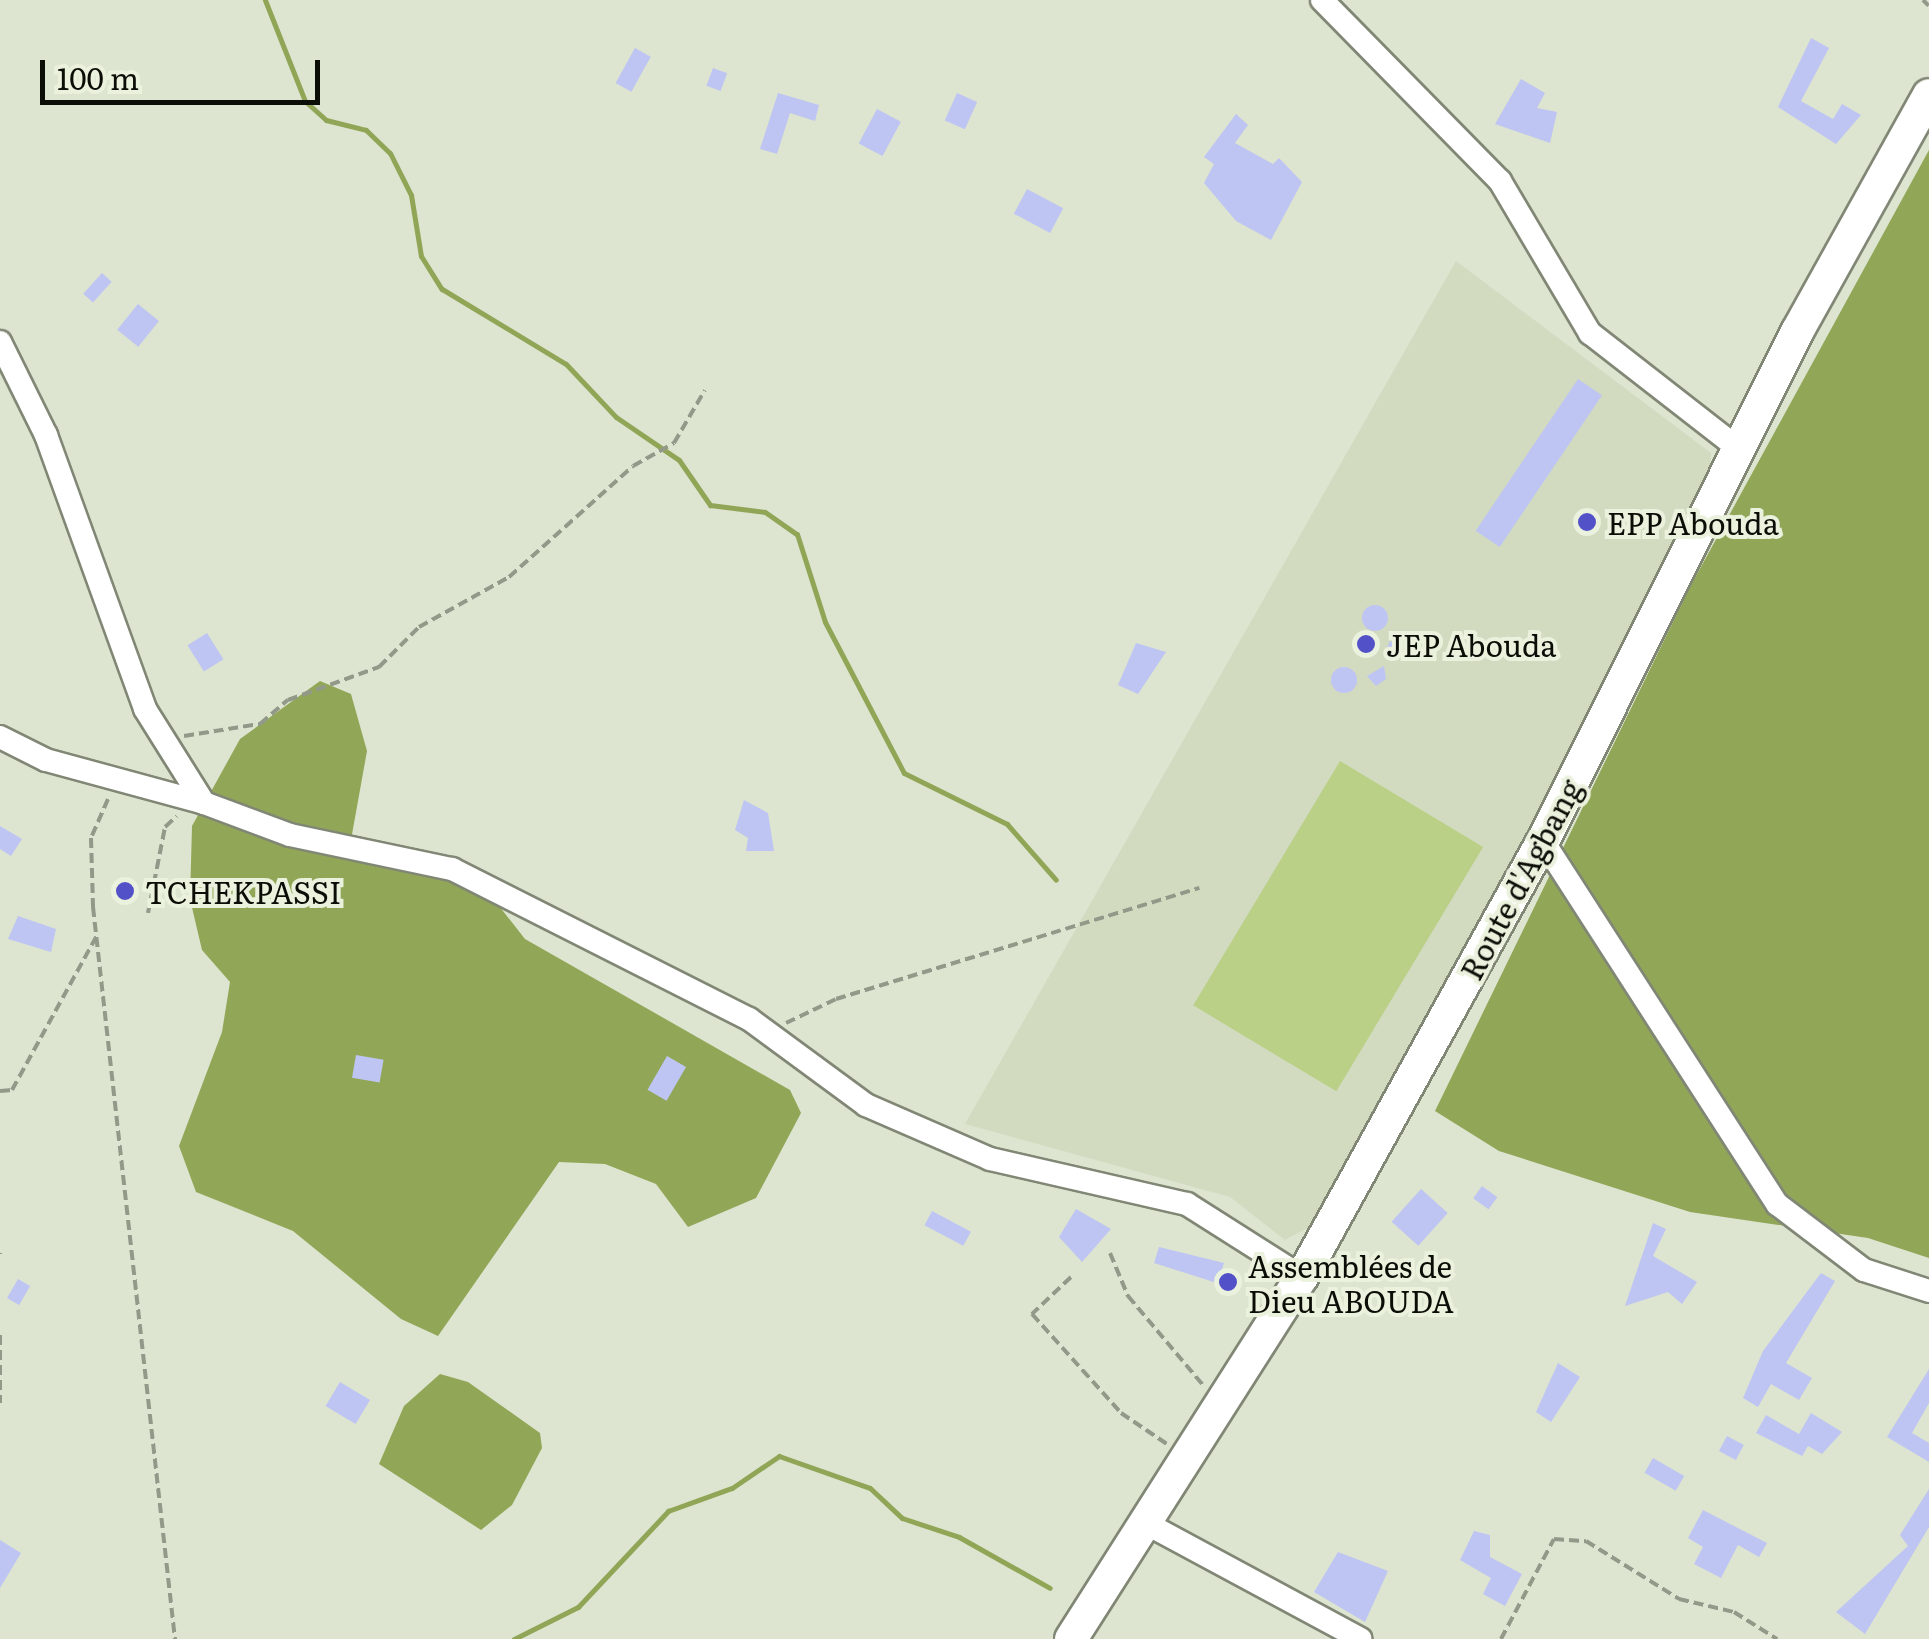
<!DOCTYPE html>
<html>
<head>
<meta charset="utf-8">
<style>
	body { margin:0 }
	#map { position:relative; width:1929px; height:1639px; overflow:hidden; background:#dde4d0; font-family:Literata,serif }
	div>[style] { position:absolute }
	.built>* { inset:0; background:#d2dbc0 }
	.green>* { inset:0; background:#bad087; transform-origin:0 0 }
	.forest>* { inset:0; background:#91a757 }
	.stream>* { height:5px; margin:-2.5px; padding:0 2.5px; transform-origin:2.5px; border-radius:2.5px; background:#90a656 }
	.building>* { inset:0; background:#bec5f3; transform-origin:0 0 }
	.round { border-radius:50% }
	.path>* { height:4px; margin-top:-2px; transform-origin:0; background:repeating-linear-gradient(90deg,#939989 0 10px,transparent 0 15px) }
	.roads { filter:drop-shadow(2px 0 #818775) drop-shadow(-2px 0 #818775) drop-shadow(0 2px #818775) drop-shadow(0 -2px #818775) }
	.street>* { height:22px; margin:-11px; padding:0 11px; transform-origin:11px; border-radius:11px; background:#fff }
	.secondary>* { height:32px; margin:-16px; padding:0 16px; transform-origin:16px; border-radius:16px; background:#fff }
	.dots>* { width:28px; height:28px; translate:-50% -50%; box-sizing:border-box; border:5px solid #eaf1dd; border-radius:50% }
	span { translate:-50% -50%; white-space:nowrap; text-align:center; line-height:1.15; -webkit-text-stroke:8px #eaf1dd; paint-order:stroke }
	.poi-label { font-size:30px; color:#0b0d07 }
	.left { translate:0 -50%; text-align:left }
	.street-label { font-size:30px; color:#0b0d07 }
	.scale { position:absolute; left:40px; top:60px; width:280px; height:45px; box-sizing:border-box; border:5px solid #0b0d07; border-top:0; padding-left:12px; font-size:30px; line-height:35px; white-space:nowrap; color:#0b0d07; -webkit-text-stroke:8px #eaf1dd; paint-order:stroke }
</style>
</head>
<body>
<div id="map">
	<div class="built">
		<div style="clip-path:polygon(1456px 261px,1711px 453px,1708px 485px,1477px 937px,1313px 1225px,1285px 1240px,1230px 1197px,965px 1124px)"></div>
	</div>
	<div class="green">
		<div style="left:1340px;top:761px;width:167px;height:285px;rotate:31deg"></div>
	</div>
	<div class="forest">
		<div style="clip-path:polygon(1929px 150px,1929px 1258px,1868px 1238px,1690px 1212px,1499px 1151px,1435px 1111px,1691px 585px)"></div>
		<div style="clip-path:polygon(320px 681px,351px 694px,367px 751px,349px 851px,418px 865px,492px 897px,525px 939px,790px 1090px,801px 1113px,756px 1198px,688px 1227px,656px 1184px,605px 1164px,559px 1162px,438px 1336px,401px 1319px,293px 1231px,196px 1192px,179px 1146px,222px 1032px,230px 982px,202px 950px,190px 899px,192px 826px,240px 739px)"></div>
		<div style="clip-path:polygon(440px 1374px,468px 1382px,540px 1433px,542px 1448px,512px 1505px,481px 1530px,379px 1464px,404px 1406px)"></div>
	</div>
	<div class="stream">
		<div style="left:265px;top:0;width:109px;rotate:68.4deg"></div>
		<div style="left:305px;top:101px;width:28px;rotate:42deg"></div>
		<div style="left:326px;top:120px;width:41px;rotate:14deg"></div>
		<div style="left:366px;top:130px;width:33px;rotate:44deg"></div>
		<div style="left:390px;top:153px;width:47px;rotate:63.4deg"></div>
		<div style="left:411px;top:195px;width:62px;rotate:80.7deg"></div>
		<div style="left:421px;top:256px;width:39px;rotate:58deg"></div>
		<div style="left:442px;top:289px;width:145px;rotate:31.2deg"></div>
		<div style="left:566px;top:364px;width:73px;rotate:46.7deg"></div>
		<div style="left:616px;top:417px;width:76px;rotate:34.3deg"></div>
		<div style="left:679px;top:460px;width:55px;rotate:55.4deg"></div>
		<div style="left:710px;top:505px;width:55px;rotate:7.3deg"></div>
		<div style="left:765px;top:512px;width:39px;rotate:35deg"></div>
		<div style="left:797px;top:534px;width:92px;rotate:72.3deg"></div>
		<div style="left:825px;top:622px;width:170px;rotate:62.4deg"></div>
		<div style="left:904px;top:773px;width:115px;rotate:26.3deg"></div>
		<div style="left:1007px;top:824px;width:74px;rotate:48.8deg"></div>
		<div style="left:514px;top:1639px;width:72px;rotate:-26.6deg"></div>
		<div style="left:578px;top:1607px;width:132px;rotate:-46.8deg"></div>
		<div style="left:668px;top:1511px;width:68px;rotate:-19.8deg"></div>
		<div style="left:732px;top:1488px;width:57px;rotate:-34.2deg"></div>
		<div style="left:779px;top:1456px;width:96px;rotate:19.4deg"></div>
		<div style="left:870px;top:1488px;width:44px;rotate:43.2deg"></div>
		<div style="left:902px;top:1518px;width:60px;rotate:18.4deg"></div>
		<div style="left:959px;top:1537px;width:104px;rotate:29.3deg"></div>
	</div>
	<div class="building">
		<div style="clip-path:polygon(1811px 38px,1829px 48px,1801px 101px,1833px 119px,1842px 104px,1861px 115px,1836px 144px,1778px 107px)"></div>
		<div style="left:635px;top:48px;width:18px;height:40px;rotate:29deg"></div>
		<div style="left:713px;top:68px;width:15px;height:19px;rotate:20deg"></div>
		<div style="clip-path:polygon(1521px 79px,1545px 93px,1537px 108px,1557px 112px,1550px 143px,1495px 124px)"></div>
		<div style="clip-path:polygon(778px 93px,819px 105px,815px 121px,790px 113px,777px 154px,760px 149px)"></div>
		<div style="left:957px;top:93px;width:22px;height:30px;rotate:24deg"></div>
		<div style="left:877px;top:109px;width:27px;height:39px;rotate:28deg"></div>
		<div style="clip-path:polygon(1236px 114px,1248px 125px,1235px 143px,1273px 164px,1279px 158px,1302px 182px,1271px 240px,1236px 221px,1204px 183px,1214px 164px,1204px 157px)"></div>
		<div style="left:1027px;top:189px;width:41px;height:28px;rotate:28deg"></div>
		<div style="left:102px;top:273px;width:13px;height:28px;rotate:42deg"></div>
		<div style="left:138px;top:304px;width:27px;height:33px;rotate:39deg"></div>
		<div style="left:1578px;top:379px;width:29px;height:183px;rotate:34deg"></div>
		<div class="round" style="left:1362px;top:605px;width:26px;height:26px"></div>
		<div style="left:207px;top:633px;width:31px;height:23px;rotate:58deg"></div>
		<div style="clip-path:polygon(1390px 641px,1403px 648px,1388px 660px,1387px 648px)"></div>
		<div style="clip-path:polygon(1136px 643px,1166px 652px,1138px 694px,1118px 685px)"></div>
		<div style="clip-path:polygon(1384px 666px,1386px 679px,1376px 686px,1367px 676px)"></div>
		<div class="round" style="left:1331px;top:667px;width:26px;height:26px"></div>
		<div style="clip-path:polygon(744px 800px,768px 813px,774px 851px,746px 851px,748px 838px,735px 830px)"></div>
		<div style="clip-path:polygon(0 826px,22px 839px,11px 856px,0 849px)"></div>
		<div style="clip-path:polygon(18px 916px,56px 929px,51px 952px,8px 939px)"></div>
		<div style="left:356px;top:1055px;width:28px;height:23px;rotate:10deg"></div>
		<div style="left:667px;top:1056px;width:22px;height:39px;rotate:30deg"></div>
		<div style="left:1482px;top:1186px;width:19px;height:15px;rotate:36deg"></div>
		<div style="left:1421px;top:1189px;width:36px;height:44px;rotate:42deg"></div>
		<div style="clip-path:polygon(1076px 1209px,1111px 1229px,1082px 1262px,1059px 1237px)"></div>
		<div style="left:932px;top:1211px;width:44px;height:16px;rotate:28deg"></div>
		<div style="clip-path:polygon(1653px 1223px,1666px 1229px,1653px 1256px,1697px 1282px,1682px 1304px,1668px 1292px,1625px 1306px)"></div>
		<div style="clip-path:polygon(1159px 1247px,1224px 1263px,1217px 1283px,1154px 1263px)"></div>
		<div style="clip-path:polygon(1821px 1273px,1835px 1281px,1786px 1363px,1812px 1378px,1799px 1400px,1771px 1384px,1758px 1407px,1743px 1398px,1763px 1351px)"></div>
		<div style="left:18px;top:1279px;width:14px;height:22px;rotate:30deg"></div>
		<div style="clip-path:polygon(1558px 1363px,1580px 1377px,1551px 1422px,1536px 1412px)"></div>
		<div style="clip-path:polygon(1929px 1369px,1929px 1403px,1912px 1433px,1929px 1443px,1929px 1462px,1887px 1437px)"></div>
		<div style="left:340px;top:1382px;width:35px;height:28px;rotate:31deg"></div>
		<div style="clip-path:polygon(1811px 1413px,1842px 1432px,1822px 1454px,1808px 1446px,1802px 1456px,1756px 1433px,1766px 1415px,1799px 1434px)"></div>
		<div style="left:1727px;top:1436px;width:19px;height:17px;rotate:28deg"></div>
		<div style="left:1653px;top:1458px;width:36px;height:17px;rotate:30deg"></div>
		<div style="clip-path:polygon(1929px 1489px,1929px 1527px,1865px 1634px,1836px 1612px,1908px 1546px,1900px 1535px)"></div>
		<div style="clip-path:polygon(1703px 1510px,1767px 1543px,1759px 1557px,1738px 1545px,1721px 1578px,1694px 1564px,1703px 1547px,1688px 1538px)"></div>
		<div style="clip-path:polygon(1474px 1531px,1490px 1535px,1490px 1557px,1522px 1574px,1505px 1606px,1483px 1594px,1491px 1578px,1460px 1560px)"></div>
		<div style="clip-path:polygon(0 1540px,21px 1553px,0 1588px)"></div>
		<div style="clip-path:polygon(1338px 1552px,1388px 1571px,1365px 1622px,1314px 1592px)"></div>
	</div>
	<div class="path">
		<div style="left:1923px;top:0;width:8px;rotate:45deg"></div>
		<div style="left:184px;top:736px;width:77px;rotate:-9deg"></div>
		<div style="left:260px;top:724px;width:37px;rotate:-41deg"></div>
		<div style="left:288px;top:700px;width:97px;rotate:-19.9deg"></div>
		<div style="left:379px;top:667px;width:57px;rotate:-45deg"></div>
		<div style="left:419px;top:627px;width:103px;rotate:-29.1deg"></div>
		<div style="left:509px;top:577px;width:166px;rotate:-41.8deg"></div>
		<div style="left:633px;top:466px;width:47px;rotate:-29.3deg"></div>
		<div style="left:674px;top:443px;width:61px;rotate:-59.7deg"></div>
		<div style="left:108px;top:799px;width:43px;rotate:113.6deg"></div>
		<div style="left:91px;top:838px;width:69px;rotate:88.3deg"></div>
		<div style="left:93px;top:907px;width:737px;rotate:83.61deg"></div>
		<div style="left:148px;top:913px;width:88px;rotate:-78.8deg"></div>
		<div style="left:165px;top:827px;width:16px;rotate:-43deg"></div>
		<div style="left:786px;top:1023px;width:55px;rotate:-25.6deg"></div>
		<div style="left:836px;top:999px;width:380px;rotate:-17deg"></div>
		<div style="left:0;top:1091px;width:12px;rotate:-5deg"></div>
		<div style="left:12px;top:1090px;width:175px;rotate:-61.2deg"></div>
		<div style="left:1110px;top:1253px;width:47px;rotate:67.3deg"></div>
		<div style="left:1128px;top:1296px;width:116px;rotate:49.9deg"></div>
		<div style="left:0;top:1254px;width:1px;rotate:-90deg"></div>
		<div style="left:1071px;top:1277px;width:54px;rotate:136.5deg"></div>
		<div style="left:1032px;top:1314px;width:133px;rotate:48deg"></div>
		<div style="left:1121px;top:1413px;width:55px;rotate:34deg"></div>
		<div style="left:0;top:1335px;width:68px;rotate:90deg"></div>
		<div style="left:1501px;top:1639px;width:113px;rotate:-62.1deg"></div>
		<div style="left:1554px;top:1539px;width:32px;rotate:4deg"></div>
		<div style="left:1586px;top:1541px;width:110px;rotate:31.9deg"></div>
		<div style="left:1679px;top:1599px;width:57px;rotate:13.3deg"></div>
		<div style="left:1734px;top:1612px;width:51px;rotate:32.1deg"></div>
	</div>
	<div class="roads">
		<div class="street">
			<div style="left:1322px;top:0;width:254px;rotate:45.5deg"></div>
			<div style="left:1500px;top:181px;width:177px;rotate:59.4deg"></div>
			<div style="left:1590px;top:333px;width:189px;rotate:37.9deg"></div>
			<div style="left:0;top:342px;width:104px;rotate:63.7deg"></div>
			<div style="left:46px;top:435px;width:291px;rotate:70.1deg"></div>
			<div style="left:145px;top:709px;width:111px;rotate:57.9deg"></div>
			<div style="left:204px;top:803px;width:92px;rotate:20.4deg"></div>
			<div style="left:290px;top:835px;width:166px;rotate:11.9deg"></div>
			<div style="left:452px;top:869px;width:333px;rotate:26.8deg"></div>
			<div style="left:749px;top:1019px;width:145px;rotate:36.3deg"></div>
			<div style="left:866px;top:1105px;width:135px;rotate:23.5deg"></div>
			<div style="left:990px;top:1159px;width:202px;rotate:12.9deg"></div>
			<div style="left:1187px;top:1204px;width:136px;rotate:32.4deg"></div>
			<div style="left:0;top:737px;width:51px;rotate:26.6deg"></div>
			<div style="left:46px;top:760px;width:164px;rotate:15.2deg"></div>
			<div style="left:1543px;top:841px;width:432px;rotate:57.2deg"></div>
			<div style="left:1777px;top:1204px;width:109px;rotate:37.2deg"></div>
			<div style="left:1864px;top:1270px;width:68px;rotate:17.9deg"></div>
			<div style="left:1151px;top:1526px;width:238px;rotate:28.3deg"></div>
		</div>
		<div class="secondary">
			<div style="left:1071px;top:1639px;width:429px;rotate:-57.5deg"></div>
			<div style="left:1302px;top:1277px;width:498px;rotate:-61.1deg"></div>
			<div style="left:1543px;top:841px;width:569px;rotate:-63.48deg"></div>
			<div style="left:1797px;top:332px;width:271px;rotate:-60.9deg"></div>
		</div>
	</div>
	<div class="dots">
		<div style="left:1587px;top:522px;background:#5351c8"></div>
		<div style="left:1366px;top:644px;background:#5351c8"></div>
		<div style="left:125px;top:891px;background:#5351c8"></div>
		<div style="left:1228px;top:1282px;background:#5351c8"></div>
	</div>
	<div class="poi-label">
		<span class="left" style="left:1607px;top:522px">EPP Abouda</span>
		<span class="left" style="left:1386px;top:644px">JEP Abouda</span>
		<span class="left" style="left:145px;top:891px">TCHEKPASSI</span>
		<span class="left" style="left:1248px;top:1282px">Assemblées de<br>Dieu ABOUDA</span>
	</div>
	<div class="street-label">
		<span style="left:1520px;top:879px;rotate:-62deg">Route d'Agbang</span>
	</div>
	<div class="scale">100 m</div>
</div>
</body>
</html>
